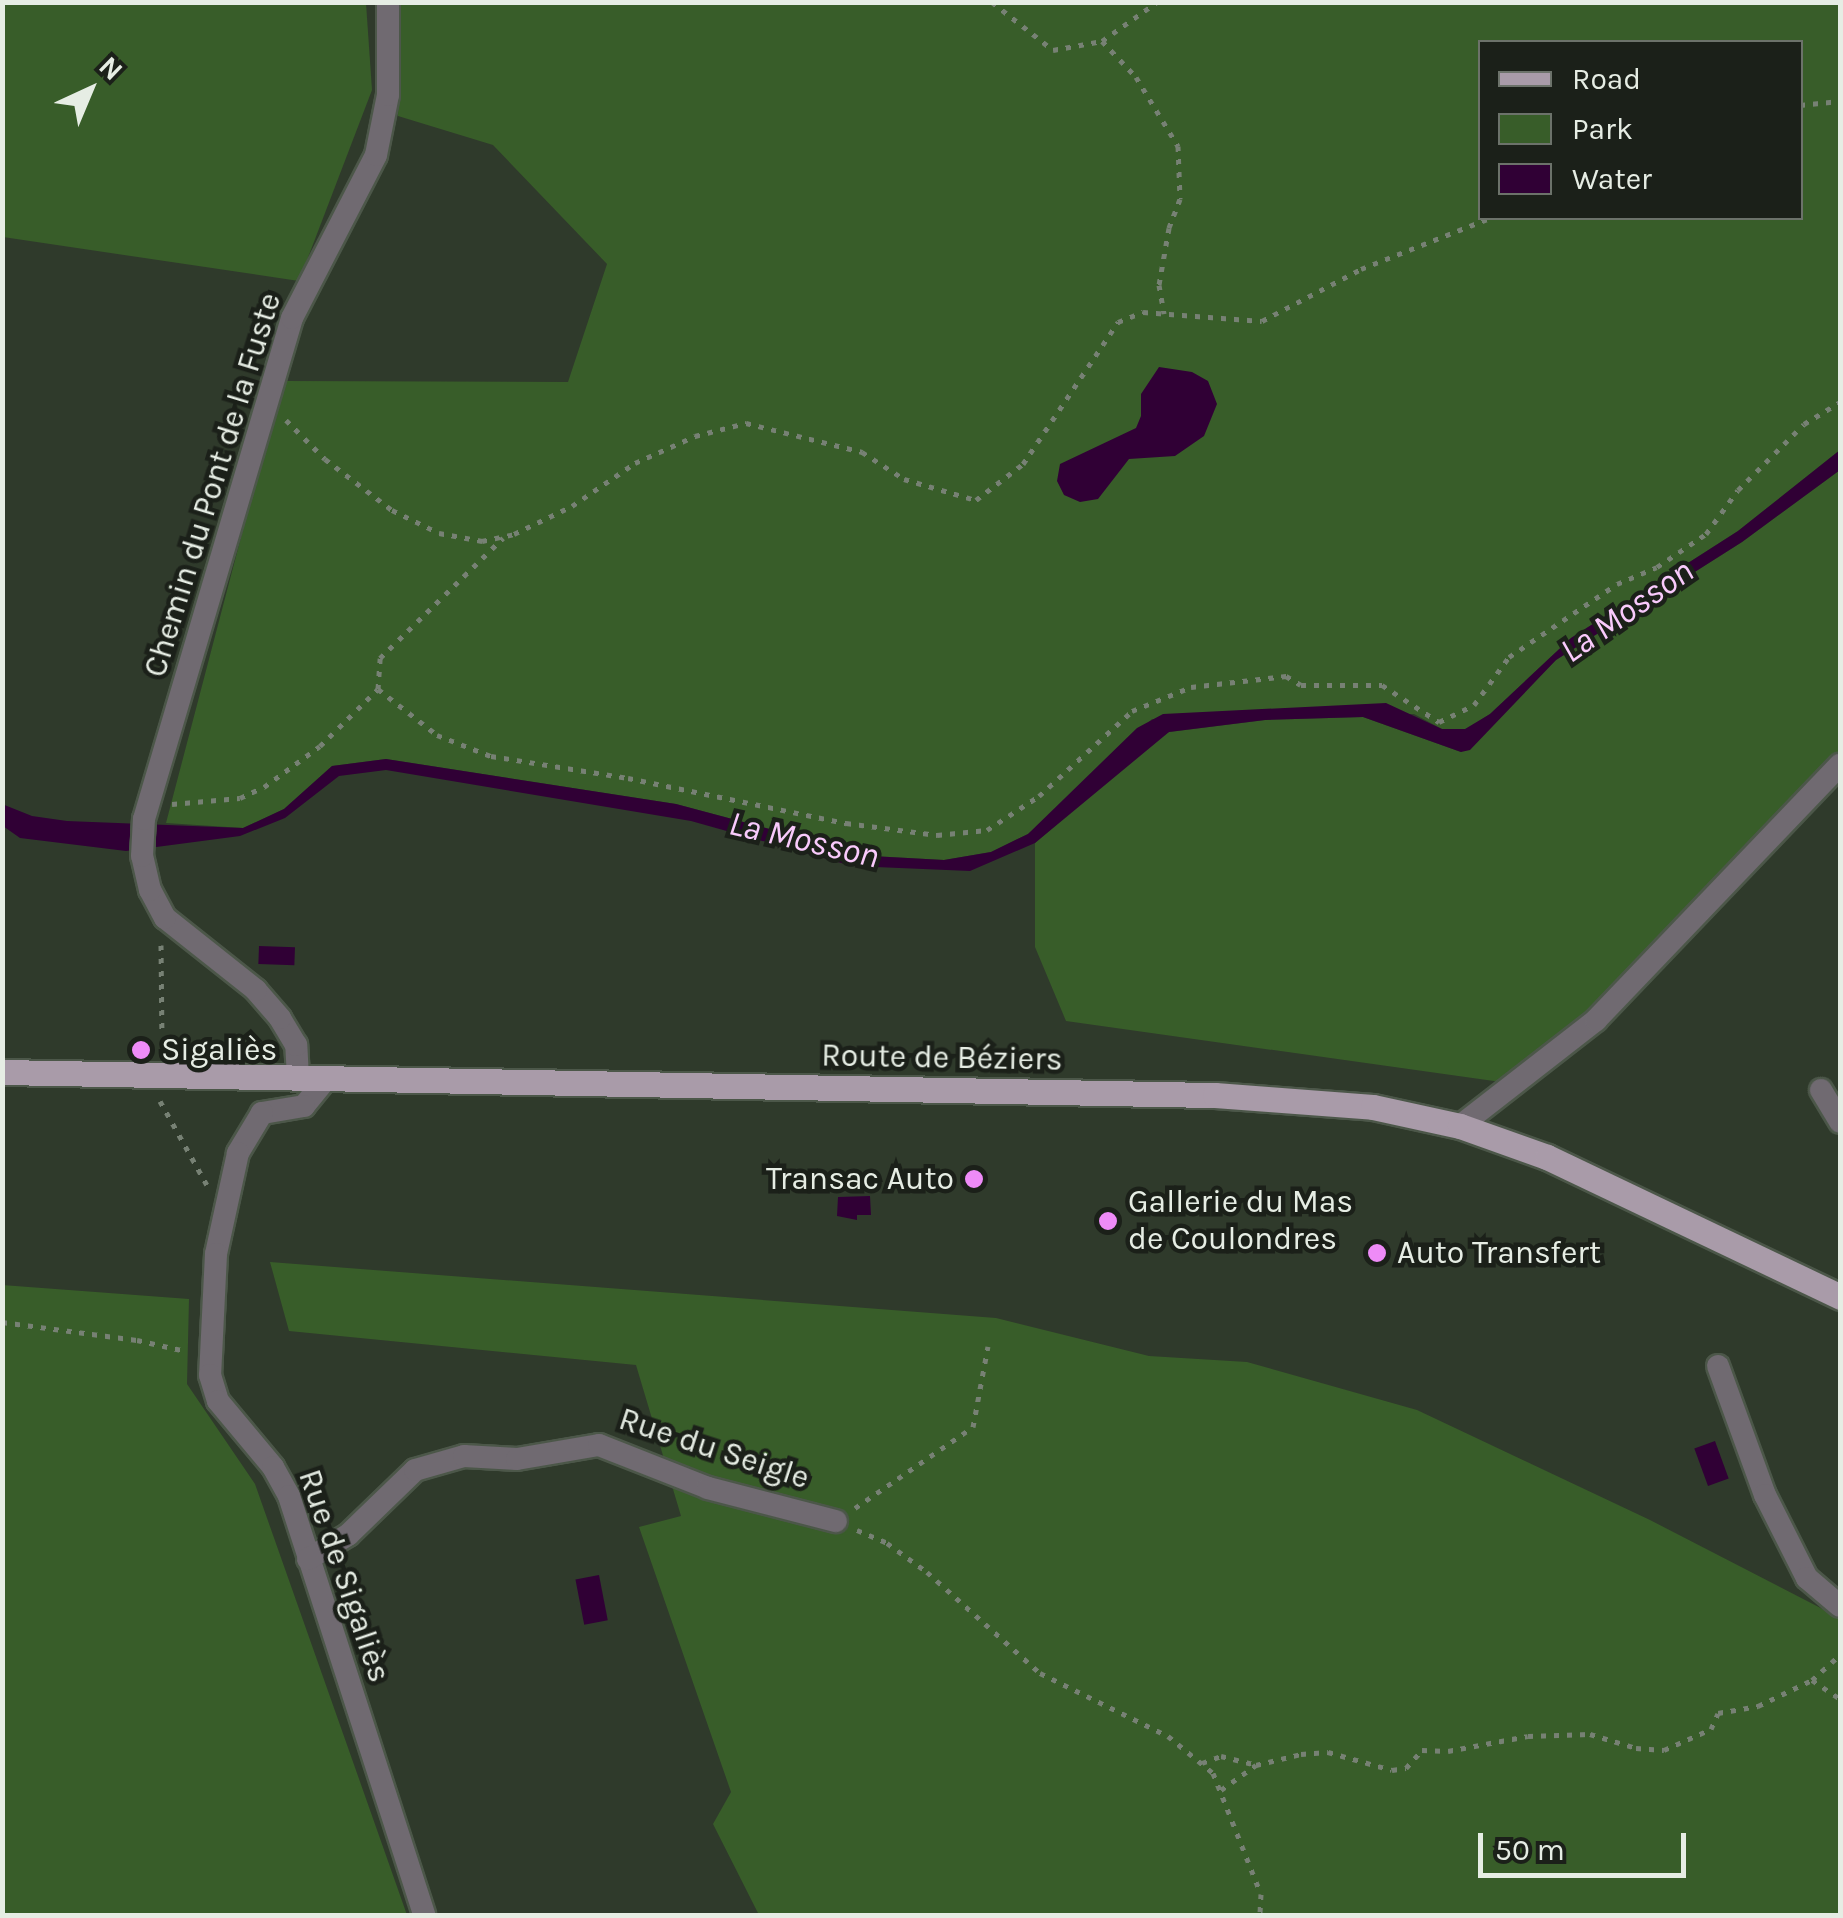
<!DOCTYPE html>
<html>
<head>
<meta charset="utf-8">
<style>
	body { margin:0 }
	#map { position:relative; width:1843px; height:1918px; overflow:hidden; background:#2f3a2b; font-family:Karla,sans-serif }
	div>[style] { position:absolute }
	.green>* { inset:0; background:#385d29 }
	.water>* { inset:0; background:#300035; transform-origin:0 0 }
	.path>* { height:5px; margin-top:-2.5px; transform-origin:0; background:repeating-linear-gradient(90deg,#778174 0 5px,transparent 0 13px) }
	.roads { filter:drop-shadow(2px 0 #4c5749) drop-shadow(-2px 0 #4c5749) drop-shadow(0 2px #4c5749) drop-shadow(0 -2px #4c5749) }
	.minor>* { height:22px; margin:-11px; padding:0 11px; transform-origin:11px; border-radius:11px; background:#706a71 }
	.primary>* { height:25px; margin:-12.5px; padding:0 12.5px; transform-origin:12.5px; border-radius:12.5px; background:#a99ba9 }
	.dots>* { width:28px; height:28px; translate:-50% -50%; box-sizing:border-box; border:5px solid #1b2019; border-radius:50% }
	span { translate:-50% -50%; white-space:nowrap; text-align:center; line-height:1.15; -webkit-text-stroke:9px #1b2019; paint-order:stroke }
	.street-label { font-size:32px; color:#e6ede4 }
	.poi-label { font-size:32px; color:#e6ede4 }
	.left { translate:0 -50%; text-align:left }
	.right { translate:-100% -50%; text-align:right }
	.water-label { font-size:35px; color:#f9cafc; font-style:italic }
	.frame { position:absolute; inset:0; border:5px solid #e6ede4; pointer-events:none }
	.legend { position:absolute; left:1478px; top:40px; width:325px; height:180px; box-sizing:border-box; background:#1b2019; border:2px solid #6c726a; margin:0; padding:12px 18px; list-style:none; font-size:30px; color:#e6ede4 }
	.legend li { display:flex; align-items:center; gap:20px; height:50px }
	.legend b { width:50px; border:2px solid #6c726a }
	.north { position:absolute; left:40px; top:40px; width:100px; height:100px; -webkit-text-stroke:8px #1b2019; paint-order:stroke; rotate:44deg; font-size:28px; font-weight:700; line-height:40px; text-align:center; color:#e6ede4 }
	.north::after { content:''; display:block; margin:auto; width:35px; height:45px; background:#e6ede4; clip-path:polygon(50% 0,100% 100%,50% 72%,0 100%) }
	.scale { position:absolute; left:1478px; top:1833px; width:208px; height:45px; box-sizing:border-box; border:5px solid #e6ede4; border-top:0; padding-left:12px; font-size:30px; line-height:35px; white-space:nowrap; color:#e6ede4; -webkit-text-stroke:8px #1b2019; paint-order:stroke }
</style>
</head>
<body>
<div id="map">
	<div class="green">
		<div style="clip-path:polygon(3px 3px,366px 3px,372px 90px,299px 281px,3px 237px)"></div>
		<div style="clip-path:polygon(evenodd,400px 3px,1840px 3px,1840px 450px,1738px 531px,1571px 638px,1490px 714px,1467px 729px,1442px 729px,1414px 714px,1152px 719px,1055px 812px,1028px 834px,991px 852px,944px 860px,871px 856px,676px 804px,386px 759px,332px 766px,284px 809px,243px 828px,166px 823px,282px 381px,568px 382px,607px 264px,493px 145px,398px 116px,400px 3px,1480px 42px,1800px 42px,1800px 218px,1480px 218px,1480px 42px)"></div>
		<div style="clip-path:polygon(1840px 470px,1840px 760px,1591px 1013px,1501px 1082px,1066px 1021px,1035px 947px,1035px 843px,1150px 743px,1169px 732px,1265px 720px,1363px 717px,1461px 752px,1556px 660px,1742px 542px)"></div>
		<div style="clip-path:polygon(270px 1262px,996px 1318px,1149px 1356px,1247px 1362px,1417px 1410px,1650px 1520px,1840px 1618px,1840px 1915px,759px 1915px,713px 1824px,731px 1792px,639px 1527px,681px 1516px,636px 1365px,289px 1331px)"></div>
		<div style="clip-path:polygon(2px 1285px,189px 1299px,187px 1384px,255px 1484px,407px 1915px,3px 1915px)"></div>
	</div>
	<div class="water">
		<div style="clip-path:polygon(1159px 367px,1192px 372px,1208px 381px,1217px 404px,1204px 436px,1175px 456px,1129px 459px,1098px 499px,1080px 502px,1064px 495px,1057px 481px,1060px 464px,1136px 428px,1141px 416px,1141px 394px)"></div>
		<div style="clip-path:polygon(1840px 450px,1840px 470px,1742px 542px,1556px 660px,1470px 750px,1461px 752px,1363px 717px,1265px 720px,1169px 732px,1035px 843px,970px 871px,852px 866px,691px 821px,386px 770px,339px 776px,285px 818px,240px 836px,126px 851px,20px 838px,3px 826px,2px 804px,32px 816px,67px 821px,243px 828px,284px 809px,332px 766px,386px 759px,676px 804px,871px 856px,944px 860px,991px 852px,1028px 834px,1137px 728px,1163px 714px,1386px 703px,1442px 729px,1465px 729px,1490px 714px,1571px 638px,1738px 531px)"></div>
		<div style="left:259px;top:946px;width:36px;height:18px;rotate:2deg"></div>
		<div style="clip-path:polygon(870px 1196px,871px 1215px,857px 1215px,857px 1220px,837px 1216px,838px 1197px)"></div>
		<div style="left:1715px;top:1441px;width:40px;height:22px;rotate:70deg"></div>
		<div style="left:599px;top:1575px;width:46px;height:24px;rotate:79deg"></div>
	</div>
	<div class="path">
		<div style="left:992px;top:2px;width:78px;rotate:38.2deg"></div>
		<div style="left:1053px;top:50px;width:50px;rotate:-10.4deg"></div>
		<div style="left:1102px;top:41px;width:67px;rotate:-35.3deg"></div>
		<div style="left:1102px;top:41px;width:50px;rotate:46.6deg"></div>
		<div style="left:1136px;top:77px;width:81px;rotate:58.7deg"></div>
		<div style="left:1178px;top:146px;width:53px;rotate:87.8deg"></div>
		<div style="left:1180px;top:199px;width:31px;rotate:111deg"></div>
		<div style="left:1169px;top:228px;width:58px;rotate:100deg"></div>
		<div style="left:1159px;top:285px;width:29px;rotate:80deg"></div>
		<div style="left:1800px;top:105px;width:40px;rotate:-5.7deg"></div>
		<div style="left:286px;top:420px;width:55px;rotate:45deg"></div>
		<div style="left:325px;top:459px;width:84px;rotate:37.3deg"></div>
		<div style="left:392px;top:510px;width:52px;rotate:26.1deg"></div>
		<div style="left:439px;top:533px;width:44px;rotate:10.5deg"></div>
		<div style="left:482px;top:541px;width:33px;rotate:-12deg"></div>
		<div style="left:514px;top:534px;width:64px;rotate:-25.8deg"></div>
		<div style="left:572px;top:506px;width:76px;rotate:-34.3deg"></div>
		<div style="left:635px;top:463px;width:66px;rotate:-24.2deg"></div>
		<div style="left:695px;top:436px;width:53px;rotate:-14.3deg"></div>
		<div style="left:746px;top:423px;width:120px;rotate:14deg"></div>
		<div style="left:862px;top:452px;width:50px;rotate:32.7deg"></div>
		<div style="left:904px;top:479px;width:75px;rotate:16.3deg"></div>
		<div style="left:976px;top:500px;width:59px;rotate:-37.5deg"></div>
		<div style="left:1023px;top:464px;width:171px;rotate:-56.2deg"></div>
		<div style="left:1118px;top:322px;width:27px;rotate:-22deg"></div>
		<div style="left:1143px;top:312px;width:119px;rotate:4.3deg"></div>
		<div style="left:1262px;top:321px;width:112px;rotate:-27.7deg"></div>
		<div style="left:1361px;top:269px;width:139px;rotate:-21.6deg"></div>
		<div style="left:378px;top:689px;width:75px;rotate:37.9deg"></div>
		<div style="left:437px;top:735px;width:58px;rotate:21.3deg"></div>
		<div style="left:491px;top:756px;width:139px;rotate:9.1deg"></div>
		<div style="left:628px;top:778px;width:223px;rotate:11.7deg"></div>
		<div style="left:846px;top:823px;width:92px;rotate:7.5deg"></div>
		<div style="left:937px;top:835px;width:50px;rotate:-5.7deg"></div>
		<div style="left:987px;top:830px;width:62px;rotate:-33.2deg"></div>
		<div style="left:1039px;top:796px;width:126px;rotate:-42.4deg"></div>
		<div style="left:1132px;top:711px;width:64px;rotate:-22.1deg"></div>
		<div style="left:1191px;top:687px;width:96px;rotate:-6.6deg"></div>
		<div style="left:1286px;top:676px;width:17px;rotate:31deg"></div>
		<div style="left:1301px;top:685px;width:81px"></div>
		<div style="left:1382px;top:685px;width:68px;rotate:33deg"></div>
		<div style="left:1439px;top:722px;width:39px;rotate:-26deg"></div>
		<div style="left:1474px;top:705px;width:59px;rotate:-53.9deg"></div>
		<div style="left:1509px;top:657px;width:130px;rotate:-34.1deg"></div>
		<div style="left:1617px;top:584px;width:43px;rotate:-23deg"></div>
		<div style="left:1657px;top:567px;width:59px;rotate:-34deg"></div>
		<div style="left:1706px;top:534px;width:54px;rotate:-54deg"></div>
		<div style="left:1738px;top:490px;width:93px;rotate:-45deg"></div>
		<div style="left:1804px;top:424px;width:42px;rotate:-31.4deg"></div>
		<div style="left:172px;top:804px;width:68px;rotate:-5deg"></div>
		<div style="left:240px;top:798px;width:26px;rotate:-25deg"></div>
		<div style="left:264px;top:787px;width:69px;rotate:-36.2deg"></div>
		<div style="left:320px;top:746px;width:81px;rotate:-44.5deg"></div>
		<div style="left:378px;top:689px;width:31px;rotate:-86deg"></div>
		<div style="left:380px;top:658px;width:172px;rotate:-44.3deg"></div>
		<div style="left:161px;top:945px;width:89px;rotate:89.4deg"></div>
		<div style="left:160px;top:1101px;width:96px;rotate:60.8deg"></div>
		<div style="left:2px;top:1322px;width:136px;rotate:7.6deg"></div>
		<div style="left:137px;top:1340px;width:50px;rotate:12.7deg"></div>
		<div style="left:855px;top:1508px;width:143px;rotate:-34.5deg"></div>
		<div style="left:973px;top:1427px;width:82px;rotate:-79.5deg"></div>
		<div style="left:857px;top:1530px;width:33px;rotate:23deg"></div>
		<div style="left:887px;top:1543px;width:49px;rotate:35.9deg"></div>
		<div style="left:927px;top:1572px;width:152px;rotate:41.8deg"></div>
		<div style="left:1040px;top:1673px;width:143px;rotate:26.2deg"></div>
		<div style="left:1168px;top:1736px;width:58px;rotate:39.4deg"></div>
		<div style="left:1213px;top:1773px;width:130px;rotate:68.4deg"></div>
		<div style="left:1261px;top:1894px;width:22px;rotate:93deg"></div>
		<div style="left:1812px;top:1680px;width:34px;rotate:34deg"></div>
		<div style="left:1202px;top:1763px;width:20px;rotate:-20deg"></div>
		<div style="left:1221px;top:1756px;width:36px;rotate:14deg"></div>
		<div style="left:1221px;top:1790px;width:43px;rotate:-35.5deg"></div>
		<div style="left:1256px;top:1765px;width:46px;rotate:-13.7deg"></div>
		<div style="left:1301px;top:1754px;width:27px;rotate:-4deg"></div>
		<div style="left:1328px;top:1752px;width:66px;rotate:15.7deg"></div>
		<div style="left:1392px;top:1770px;width:14px;rotate:-8deg"></div>
		<div style="left:1406px;top:1768px;width:24px;rotate:-48deg"></div>
		<div style="left:1422px;top:1750px;width:26px;rotate:2deg"></div>
		<div style="left:1448px;top:1751px;width:81px;rotate:-10.6deg"></div>
		<div style="left:1528px;top:1736px;width:62px;rotate:-1.8deg"></div>
		<div style="left:1590px;top:1734px;width:48px;rotate:16.9deg"></div>
		<div style="left:1636px;top:1748px;width:28px;rotate:4deg"></div>
		<div style="left:1664px;top:1750px;width:51px;rotate:-24.1deg"></div>
		<div style="left:1711px;top:1729px;width:17px;rotate:-66deg"></div>
		<div style="left:1718px;top:1713px;width:41px;rotate:-9.9deg"></div>
		<div style="left:1758px;top:1706px;width:60px;rotate:-25.7deg"></div>
		<div style="left:1812px;top:1680px;width:38px;rotate:-42deg"></div>
	</div>
	<div class="roads">
		<div class="minor">
			<div style="left:298px;top:1078px;width:33px;rotate:-93deg"></div>
			<div style="left:296px;top:1045px;width:31px;rotate:-121deg"></div>
			<div style="left:280px;top:1018px;width:37px;rotate:-131deg"></div>
			<div style="left:256px;top:990px;width:116px;rotate:-141.6deg"></div>
			<div style="left:165px;top:918px;width:32px;rotate:-118deg"></div>
			<div style="left:150px;top:890px;width:35px;rotate:-103deg"></div>
			<div style="left:142px;top:856px;width:37px;rotate:-87deg"></div>
			<div style="left:144px;top:819px;width:522px;rotate:-73.54deg"></div>
			<div style="left:292px;top:318px;width:183px;rotate:-62.7deg"></div>
			<div style="left:376px;top:155px;width:61px;rotate:-78.7deg"></div>
			<div style="left:388px;top:95px;width:93px;rotate:-90deg"></div>
			<div style="left:325px;top:1080px;width:33px;rotate:129deg"></div>
			<div style="left:304px;top:1106px;width:43px;rotate:170.5deg"></div>
			<div style="left:262px;top:1113px;width:47px;rotate:121deg"></div>
			<div style="left:238px;top:1153px;width:103px;rotate:102.3deg"></div>
			<div style="left:216px;top:1254px;width:121px;rotate:92.8deg"></div>
			<div style="left:210px;top:1375px;width:27px;rotate:73deg"></div>
			<div style="left:218px;top:1401px;width:86px;rotate:50.2deg"></div>
			<div style="left:273px;top:1467px;width:33px;rotate:61deg"></div>
			<div style="left:289px;top:1496px;width:441px;rotate:72.1deg"></div>
			<div style="left:1821px;top:1090px;width:37px;rotate:59deg"></div>
			<div style="left:1460px;top:1126px;width:172px;rotate:-37.9deg"></div>
			<div style="left:1596px;top:1020px;width:353px;rotate:-46.3deg"></div>
			<div style="left:1718px;top:1366px;width:137px;rotate:70deg"></div>
			<div style="left:1765px;top:1495px;width:93px;rotate:63.2deg"></div>
			<div style="left:1807px;top:1578px;width:43px;rotate:40.3deg"></div>
			<div style="left:308px;top:1559px;width:47px;rotate:-31deg"></div>
			<div style="left:348px;top:1535px;width:93px;rotate:-44.1deg"></div>
			<div style="left:415px;top:1470px;width:51px;rotate:-15.9deg"></div>
			<div style="left:464px;top:1456px;width:53px;rotate:3.2deg"></div>
			<div style="left:517px;top:1459px;width:83px;rotate:-9.7deg"></div>
			<div style="left:599px;top:1445px;width:117px;rotate:21.5deg"></div>
			<div style="left:708px;top:1488px;width:132px;rotate:14.5deg"></div>
		</div>
		<div class="primary">
			<div style="left:2px;top:1072px;width:1213px;rotate:1.09deg"></div>
			<div style="left:1215px;top:1095px;width:158px;rotate:4.3deg"></div>
			<div style="left:1373px;top:1107px;width:89px;rotate:12.3deg"></div>
			<div style="left:1460px;top:1126px;width:92px;rotate:19.6deg"></div>
			<div style="left:1547px;top:1157px;width:325px;rotate:25.5deg"></div>
		</div>
	</div>
	<div class="dots">
		<div style="left:141px;top:1050px;background:#ee8bf7"></div>
		<div style="left:974px;top:1179px;background:#ee8bf7"></div>
		<div style="left:1108px;top:1221px;background:#ee8bf7"></div>
		<div style="left:1377px;top:1253px;background:#ee8bf7"></div>
	</div>
	<div class="street-label">
		<span style="left:213px;top:485px;rotate:-73deg">Chemin du Pont de la Fuste</span>
		<span style="left:942px;top:1058px;rotate:1deg">Route de Béziers</span>
		<span style="left:714px;top:1449px;rotate:18deg">Rue du Seigle</span>
		<span style="left:344px;top:1576px;rotate:71deg">Rue de Sigaliès</span>
	</div>
	<div class="poi-label">
		<span class="left" style="left:161px;top:1050px">Sigaliès</span>
		<span class="right" style="left:954px;top:1179px">Transac Auto</span>
		<span class="left" style="left:1128px;top:1221px">Gallerie du Mas<br>de Coulondres</span>
		<span class="left" style="left:1397px;top:1253px">Auto Transfert</span>
	</div>
	<div class="water-label">
		<span style="left:1627px;top:611px;rotate:-35deg">La Mosson</span>
		<span style="left:804px;top:840px;rotate:13deg">La Mosson</span>
	</div>
	<div class="frame"></div>
	<ul class="legend">
	<li><b style="height:12px;background:#a99ba9"></b>Road</li>
	<li><b style="height:28px;background:#385d29"></b>Park</li>
	<li><b style="height:28px;background:#300035"></b>Water</li>
	</ul>
	<div class="north">N</div>
	<div class="scale">50 m</div>
</div>
</body>
</html>
